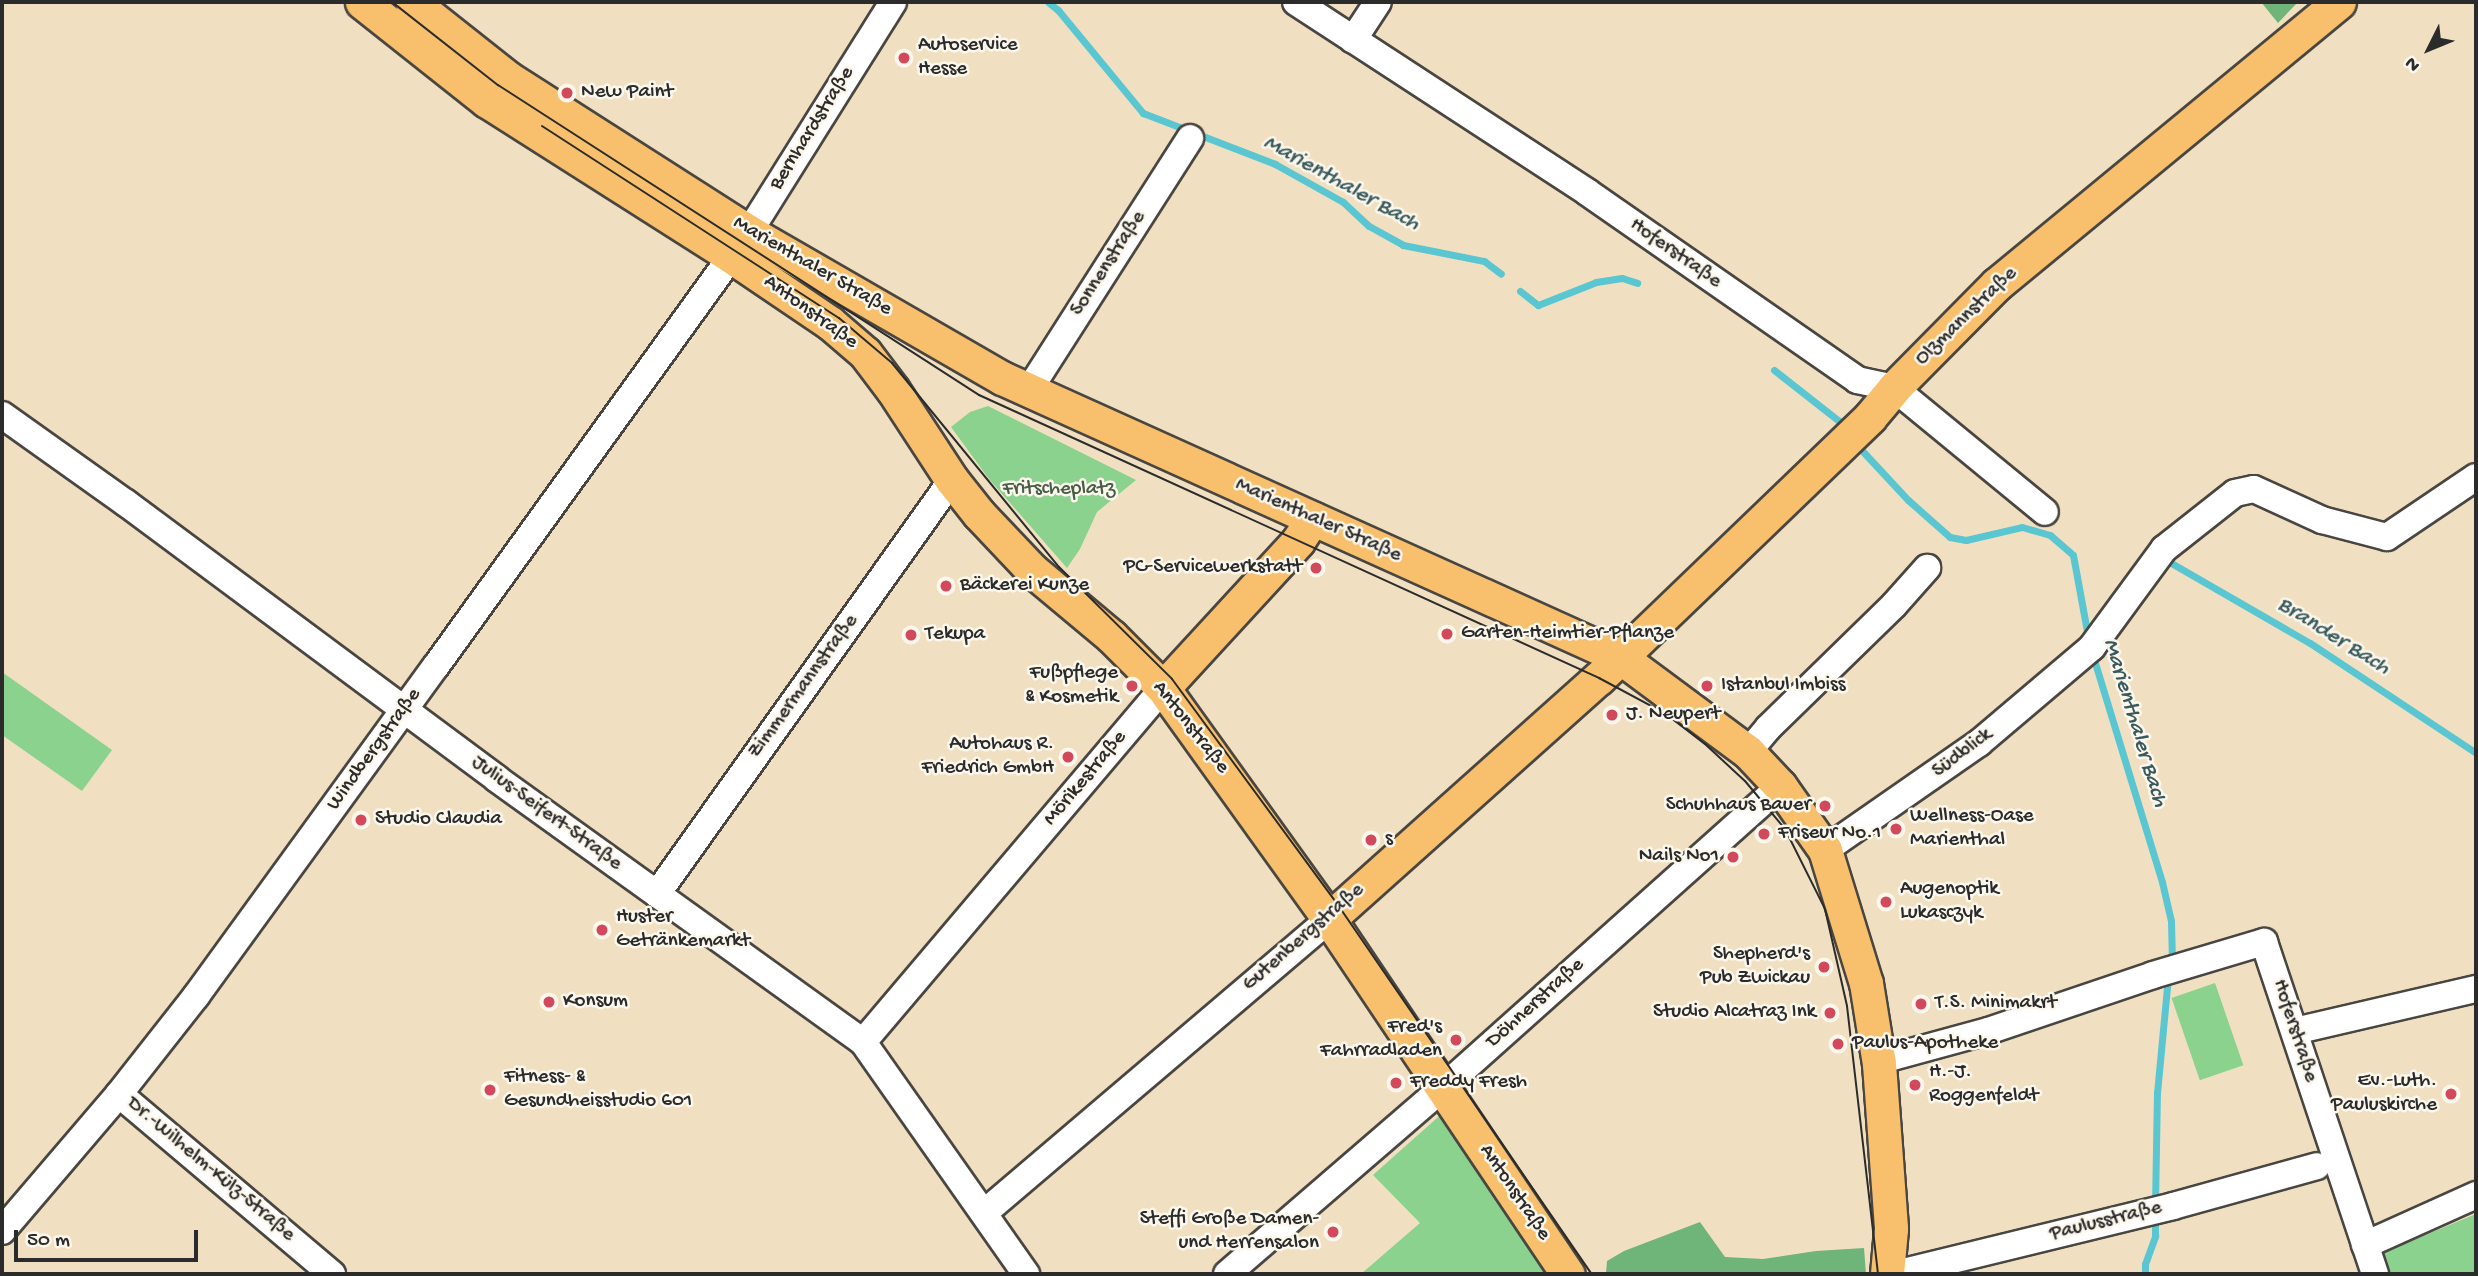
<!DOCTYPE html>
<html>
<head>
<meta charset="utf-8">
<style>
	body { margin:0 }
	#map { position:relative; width:2478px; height:1276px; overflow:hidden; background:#f0e0c1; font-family:"Gochi Hand",sans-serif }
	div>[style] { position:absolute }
	.green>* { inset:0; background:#8ad28d; transform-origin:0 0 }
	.forest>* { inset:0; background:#6fb478 }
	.stream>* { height:7px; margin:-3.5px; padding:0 3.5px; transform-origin:3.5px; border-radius:3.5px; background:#5ac6d1 }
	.roads { filter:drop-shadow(2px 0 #494642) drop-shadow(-2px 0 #494642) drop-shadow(0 2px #494642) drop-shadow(0 -2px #494642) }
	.minor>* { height:26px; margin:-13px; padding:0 13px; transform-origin:13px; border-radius:13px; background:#fff }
	.major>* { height:33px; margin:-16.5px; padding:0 16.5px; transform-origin:16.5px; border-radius:16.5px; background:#f8bf6c }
	.tram>* { height:2px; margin:-1px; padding:0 1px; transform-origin:1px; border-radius:1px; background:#2b2b2b }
	.dots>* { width:19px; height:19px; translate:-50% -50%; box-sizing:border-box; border:4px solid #fbf7ec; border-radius:50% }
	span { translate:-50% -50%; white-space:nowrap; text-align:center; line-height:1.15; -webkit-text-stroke:5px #fbf7ec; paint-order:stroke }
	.poi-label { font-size:21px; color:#2b2b2b }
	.left { translate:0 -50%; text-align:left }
	.right { translate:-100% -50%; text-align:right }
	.street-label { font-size:21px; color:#2b2b2b }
	.park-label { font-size:21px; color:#485d48 }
	.water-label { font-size:23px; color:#395a5d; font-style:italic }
	.frame { position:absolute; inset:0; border:4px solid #2b2b2b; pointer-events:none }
	.north { position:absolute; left:2394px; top:14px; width:70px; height:70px; -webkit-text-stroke:5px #fbf7ec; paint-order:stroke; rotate:227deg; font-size:19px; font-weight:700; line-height:28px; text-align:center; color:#2b2b2b }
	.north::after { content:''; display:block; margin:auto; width:24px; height:32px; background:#2b2b2b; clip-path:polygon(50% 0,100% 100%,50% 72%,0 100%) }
	.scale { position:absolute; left:14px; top:1230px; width:184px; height:32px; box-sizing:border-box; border:4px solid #2b2b2b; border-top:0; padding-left:9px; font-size:21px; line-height:24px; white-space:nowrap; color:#2b2b2b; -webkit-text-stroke:5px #fbf7ec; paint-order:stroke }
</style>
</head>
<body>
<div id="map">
	<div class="green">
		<div style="clip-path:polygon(988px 406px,1136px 480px,1097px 512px,1080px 549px,1067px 568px,989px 479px,951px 427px,970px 412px)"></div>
		<div style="clip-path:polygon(2px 672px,112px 750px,82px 791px,2px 735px)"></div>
		<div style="left:2215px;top:983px;width:87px;height:46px;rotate:71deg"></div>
		<div style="clip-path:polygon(1446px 1110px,1546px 1274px,1361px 1274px,1420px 1223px,1373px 1175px)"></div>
		<div style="clip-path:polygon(2476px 1214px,2476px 1274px,2383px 1274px,2377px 1255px)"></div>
	</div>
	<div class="forest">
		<div style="clip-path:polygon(2261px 2px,2298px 2px,2278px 23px)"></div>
		<div style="clip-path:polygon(1700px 1222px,1725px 1257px,1763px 1259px,1816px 1251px,1864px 1248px,1866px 1274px,1606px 1273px,1607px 1261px,1624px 1251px)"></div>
	</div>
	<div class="stream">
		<div style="left:1048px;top:2px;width:13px;rotate:39deg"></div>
		<div style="left:1058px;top:10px;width:134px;rotate:50.5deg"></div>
		<div style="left:1143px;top:113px;width:142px;rotate:21.1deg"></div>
		<div style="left:1275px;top:164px;width:78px;rotate:29.2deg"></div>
		<div style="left:1343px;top:202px;width:35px;rotate:43deg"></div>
		<div style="left:1369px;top:226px;width:39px;rotate:29deg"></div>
		<div style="left:1403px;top:245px;width:83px;rotate:11.2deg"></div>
		<div style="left:1484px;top:261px;width:21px;rotate:37deg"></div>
		<div style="left:1520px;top:291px;width:23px;rotate:38deg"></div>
		<div style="left:1538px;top:305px;width:62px;rotate:-21.6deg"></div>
		<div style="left:1596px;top:282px;width:26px;rotate:-9deg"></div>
		<div style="left:1622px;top:278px;width:16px;rotate:18deg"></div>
		<div style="left:1774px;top:370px;width:83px;rotate:38.1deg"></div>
		<div style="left:1839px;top:421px;width:11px;rotate:52deg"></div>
		<div style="left:1855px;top:443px;width:78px;rotate:47.1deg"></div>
		<div style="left:1908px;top:500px;width:56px;rotate:41.4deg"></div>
		<div style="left:1950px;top:537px;width:16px;rotate:11deg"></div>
		<div style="left:1966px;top:540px;width:57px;rotate:-13.1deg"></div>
		<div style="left:2022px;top:527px;width:29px;rotate:16deg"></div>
		<div style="left:2050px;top:535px;width:30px;rotate:41deg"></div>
		<div style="left:2073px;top:555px;width:88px;rotate:79.6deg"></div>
		<div style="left:2166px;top:560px;width:166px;rotate:30deg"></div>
		<div style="left:2310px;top:643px;width:199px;rotate:33.5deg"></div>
		<div style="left:2092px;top:653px;width:239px;rotate:73deg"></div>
		<div style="left:2162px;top:882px;width:40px;rotate:77deg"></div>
		<div style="left:2171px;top:921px;width:41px;rotate:88.6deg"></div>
		<div style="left:2155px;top:1205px;width:112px;rotate:-89deg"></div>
		<div style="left:2157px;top:1093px;width:118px;rotate:-84.6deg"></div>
		<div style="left:2145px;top:1274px;width:10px;rotate:-90deg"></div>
		<div style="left:2145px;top:1264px;width:30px;rotate:-70deg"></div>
		<div style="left:2155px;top:1236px;width:19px;rotate:-90deg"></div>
	</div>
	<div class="roads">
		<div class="minor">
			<div style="left:1296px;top:2px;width:348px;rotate:33.1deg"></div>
			<div style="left:1587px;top:192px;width:329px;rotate:34.8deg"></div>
			<div style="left:1857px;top:380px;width:38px;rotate:12deg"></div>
			<div style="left:1894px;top:388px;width:195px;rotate:39.4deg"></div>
			<div style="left:1353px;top:40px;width:45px;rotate:-56.7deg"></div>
			<div style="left:1029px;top:390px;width:299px;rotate:-57.4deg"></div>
			<div style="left:2px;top:415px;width:152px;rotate:35.4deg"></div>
			<div style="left:126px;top:503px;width:462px;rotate:36.6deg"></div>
			<div style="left:497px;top:779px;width:451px;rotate:35.7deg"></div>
			<div style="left:863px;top:1042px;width:284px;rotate:54.9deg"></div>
			<div style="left:1748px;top:752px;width:31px;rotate:-50deg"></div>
			<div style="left:1768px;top:728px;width:176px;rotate:-44.3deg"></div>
			<div style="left:1894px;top:605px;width:50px;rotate:-48.3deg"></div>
			<div style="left:1825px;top:850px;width:188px;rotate:-34.8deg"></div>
			<div style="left:1979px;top:743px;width:148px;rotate:-40.3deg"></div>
			<div style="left:2092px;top:647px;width:122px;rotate:-53.7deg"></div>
			<div style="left:2164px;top:549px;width:90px;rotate:-38.3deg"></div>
			<div style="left:2235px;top:493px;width:19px;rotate:-12deg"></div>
			<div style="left:2254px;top:489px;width:75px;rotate:24.5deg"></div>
			<div style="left:2322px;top:520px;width:67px;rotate:14.7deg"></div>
			<div style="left:2387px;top:537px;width:107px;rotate:-34deg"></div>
			<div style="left:657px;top:894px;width:508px;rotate:-54.53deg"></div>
			<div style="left:2295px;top:1031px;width:186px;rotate:-13.1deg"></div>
			<div style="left:863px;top:1042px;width:464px;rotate:-49.7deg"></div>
			<div style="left:1878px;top:1061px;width:114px;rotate:-15.3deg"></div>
			<div style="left:1988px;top:1031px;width:174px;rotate:-18.7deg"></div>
			<div style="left:2153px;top:975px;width:116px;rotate:-16.6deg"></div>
			<div style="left:2264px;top:942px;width:350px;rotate:71.5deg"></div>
			<div style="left:119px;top:1094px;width:279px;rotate:40.2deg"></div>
			<div style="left:984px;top:1213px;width:453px;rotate:-40.4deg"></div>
			<div style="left:2px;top:1231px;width:180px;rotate:-49.5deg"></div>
			<div style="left:119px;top:1094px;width:125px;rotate:-51.8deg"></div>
			<div style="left:196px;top:996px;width:408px;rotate:-54deg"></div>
			<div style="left:436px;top:666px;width:535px;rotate:-54.2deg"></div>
			<div style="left:749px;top:232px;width:271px;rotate:-57.9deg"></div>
			<div style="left:2365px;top:1245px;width:122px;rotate:-24.2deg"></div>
			<div style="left:1227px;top:1274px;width:301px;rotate:-40.8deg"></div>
			<div style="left:1455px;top:1077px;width:436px;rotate:-41.8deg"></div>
			<div style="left:1895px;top:1274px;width:286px;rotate:-13.7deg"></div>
			<div style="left:2173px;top:1206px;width:149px;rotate:-15.5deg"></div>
		</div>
		<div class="major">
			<div style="left:362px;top:2px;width:159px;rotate:38.4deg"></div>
			<div style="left:487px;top:101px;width:289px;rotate:32.4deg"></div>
			<div style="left:731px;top:256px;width:120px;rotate:34.1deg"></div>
			<div style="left:830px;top:323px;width:46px;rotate:40.6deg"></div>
			<div style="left:865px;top:353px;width:46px;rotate:52.9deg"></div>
			<div style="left:893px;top:390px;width:108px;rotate:56.8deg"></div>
			<div style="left:952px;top:480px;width:43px;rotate:51.5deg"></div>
			<div style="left:979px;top:514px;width:77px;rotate:46.6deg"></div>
			<div style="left:1032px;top:570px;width:103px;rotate:39.9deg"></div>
			<div style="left:1111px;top:636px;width:74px;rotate:45deg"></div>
			<div style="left:1163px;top:688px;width:284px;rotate:54.3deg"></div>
			<div style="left:1329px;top:919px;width:428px;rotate:56.1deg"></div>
			<div style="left:412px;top:2px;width:122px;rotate:38.4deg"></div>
			<div style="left:508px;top:78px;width:286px;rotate:32.6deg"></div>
			<div style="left:749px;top:232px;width:292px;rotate:30deg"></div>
			<div style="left:1002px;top:378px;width:678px;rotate:24.3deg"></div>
			<div style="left:1620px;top:657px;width:159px;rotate:36.6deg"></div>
			<div style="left:1748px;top:752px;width:47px;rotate:46.7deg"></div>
			<div style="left:1780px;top:786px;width:78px;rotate:54.9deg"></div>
			<div style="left:1825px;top:850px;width:139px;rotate:72.9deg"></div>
			<div style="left:1866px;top:983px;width:82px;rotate:80.9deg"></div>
			<div style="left:1879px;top:1064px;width:165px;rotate:85.8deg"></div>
			<div style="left:1891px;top:1229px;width:45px;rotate:95.1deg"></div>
			<div style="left:1163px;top:688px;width:200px;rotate:-47.4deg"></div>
			<div style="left:1298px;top:541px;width:27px;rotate:-57deg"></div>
			<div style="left:1329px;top:919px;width:362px;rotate:-41.8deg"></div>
			<div style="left:1599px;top:678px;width:376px;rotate:-43.9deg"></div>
			<div style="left:1870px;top:417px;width:38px;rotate:-50deg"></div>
			<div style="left:1894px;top:388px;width:146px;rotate:-45.3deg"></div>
			<div style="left:1997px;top:284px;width:443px;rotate:-39.5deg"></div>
		</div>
	</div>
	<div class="tram">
		<div style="left:392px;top:2px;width:135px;rotate:38.1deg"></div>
		<div style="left:498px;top:85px;width:572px;rotate:32.8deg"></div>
		<div style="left:979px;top:395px;width:682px;rotate:24.53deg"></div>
		<div style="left:1599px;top:678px;width:76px;rotate:28.2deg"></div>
		<div style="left:1666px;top:714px;width:49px;rotate:37.6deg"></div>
		<div style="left:1705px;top:744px;width:54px;rotate:42.8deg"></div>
		<div style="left:1745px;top:781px;width:62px;rotate:50.2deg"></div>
		<div style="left:1785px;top:829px;width:89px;rotate:63.4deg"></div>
		<div style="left:1825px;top:909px;width:99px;rotate:77.2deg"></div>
		<div style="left:1847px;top:1006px;width:270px;rotate:83.4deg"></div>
		<div style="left:542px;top:126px;width:354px;rotate:32.9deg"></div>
		<div style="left:839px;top:318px;width:70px;rotate:40.3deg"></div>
		<div style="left:892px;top:363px;width:264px;rotate:50.7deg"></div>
		<div style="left:1059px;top:567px;width:159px;rotate:44.7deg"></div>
		<div style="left:1172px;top:679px;width:284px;rotate:53.7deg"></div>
		<div style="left:1340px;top:908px;width:444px;rotate:55.5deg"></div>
	</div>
	<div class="dots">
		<div style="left:904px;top:58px;background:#d1495b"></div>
		<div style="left:567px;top:93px;background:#d1495b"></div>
		<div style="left:1316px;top:568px;background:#d1495b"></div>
		<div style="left:946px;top:586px;background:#d1495b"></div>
		<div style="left:1447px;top:634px;background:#d1495b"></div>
		<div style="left:911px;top:635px;background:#d1495b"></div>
		<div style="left:1132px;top:686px;background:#d1495b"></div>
		<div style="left:1707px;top:686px;background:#d1495b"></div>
		<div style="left:1612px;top:715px;background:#d1495b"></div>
		<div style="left:1068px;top:757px;background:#d1495b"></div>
		<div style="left:1825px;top:806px;background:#d1495b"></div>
		<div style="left:361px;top:820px;background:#d1495b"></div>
		<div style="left:1896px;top:829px;background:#d1495b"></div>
		<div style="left:1764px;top:834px;background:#d1495b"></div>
		<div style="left:1371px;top:840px;background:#d1495b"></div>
		<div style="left:1733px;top:857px;background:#d1495b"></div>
		<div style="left:1886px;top:902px;background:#d1495b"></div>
		<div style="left:602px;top:930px;background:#d1495b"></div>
		<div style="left:1824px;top:967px;background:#d1495b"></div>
		<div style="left:549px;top:1002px;background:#d1495b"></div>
		<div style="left:1921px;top:1004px;background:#d1495b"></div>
		<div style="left:1830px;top:1013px;background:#d1495b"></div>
		<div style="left:1456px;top:1040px;background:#d1495b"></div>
		<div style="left:1838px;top:1044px;background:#d1495b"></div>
		<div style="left:1396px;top:1083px;background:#d1495b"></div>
		<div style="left:1915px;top:1085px;background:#d1495b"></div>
		<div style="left:490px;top:1090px;background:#d1495b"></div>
		<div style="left:2451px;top:1094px;background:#d1495b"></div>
		<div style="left:1333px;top:1232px;background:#d1495b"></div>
	</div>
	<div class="poi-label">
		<span class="left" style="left:918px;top:58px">Autoservice<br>Hesse</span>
		<span class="left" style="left:581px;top:93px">New Paint</span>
		<span class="right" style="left:1302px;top:568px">PC-Servicewerkstatt</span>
		<span class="left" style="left:960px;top:586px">Bäckerei Kunze</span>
		<span class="left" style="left:1461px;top:634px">Garten-Heimtier-Pflanze</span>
		<span class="left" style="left:925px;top:635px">Tekupa</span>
		<span class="right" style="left:1118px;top:686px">Fußpflege<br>&amp; Kosmetik</span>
		<span class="left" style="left:1721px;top:686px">Istanbul Imbiss</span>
		<span class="left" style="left:1626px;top:715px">J. Neupert</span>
		<span class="right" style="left:1054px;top:757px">Autohaus R.<br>Friedrich GmbH</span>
		<span class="right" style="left:1811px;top:806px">Schuhhaus Bauer</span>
		<span class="left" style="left:1910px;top:829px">Wellness-Oase<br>Marienthal</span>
		<span class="left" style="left:375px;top:820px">Studio Claudia</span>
		<span class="left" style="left:1778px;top:834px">Friseur No.1</span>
		<span class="left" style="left:1385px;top:840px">s</span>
		<span class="right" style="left:1719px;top:857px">Nails No1</span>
		<span class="left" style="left:1900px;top:902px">Augenoptik<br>Lukasczyk</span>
		<span class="left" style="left:616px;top:930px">Huster<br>Getränkemarkt</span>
		<span class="right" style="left:1810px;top:967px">Shepherd's<br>Pub Zwickau</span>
		<span class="left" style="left:563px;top:1002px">Konsum</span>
		<span class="left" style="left:1935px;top:1004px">T.S. Minimakrt</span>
		<span class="right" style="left:1816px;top:1013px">Studio Alcatraz Ink</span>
		<span class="right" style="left:1442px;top:1040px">Fred's<br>Fahrradladen</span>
		<span class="left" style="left:1852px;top:1044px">Paulus-Apotheke</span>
		<span class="left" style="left:1929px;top:1085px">H.-J.<br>Roggenfeldt</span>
		<span class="left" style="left:504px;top:1090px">Fitness- &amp;<br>Gesundheisstudio 601</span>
		<span class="right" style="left:2437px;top:1094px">Ev.-Luth.<br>Pauluskirche</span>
		<span class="left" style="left:1410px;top:1083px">Freddy Fresh</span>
		<span class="right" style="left:1319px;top:1232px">Steffi Große Damen-<br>und Herrensalon</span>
	</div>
	<div class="street-label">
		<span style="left:813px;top:129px;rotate:-58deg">Bernhardstraße</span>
		<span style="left:1675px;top:254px;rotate:35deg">Hoferstraße</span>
		<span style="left:1109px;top:264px;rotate:-57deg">Sonnenstraße</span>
		<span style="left:812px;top:267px;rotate:30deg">Marienthaler Straße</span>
		<span style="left:810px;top:313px;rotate:36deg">Antonstraße</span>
		<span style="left:1967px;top:317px;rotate:-44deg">Olzmannstraße</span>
		<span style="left:1318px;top:521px;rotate:24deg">Marienthaler Straße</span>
		<span style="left:804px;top:687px;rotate:-54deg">Zimmermannstraße</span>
		<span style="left:1190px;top:728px;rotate:52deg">Antonstraße</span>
		<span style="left:375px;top:750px;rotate:-54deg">Windbergstraße</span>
		<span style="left:1963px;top:754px;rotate:-37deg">Südblick</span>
		<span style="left:1086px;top:779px;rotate:-50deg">Mörikestraße</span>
		<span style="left:546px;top:814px;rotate:36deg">Julius-Seifert-Straße</span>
		<span style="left:1304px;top:938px;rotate:-41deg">Gutenbergstraße</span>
		<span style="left:1536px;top:1004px;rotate:-42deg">Döhnerstraße</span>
		<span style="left:2294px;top:1031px;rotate:72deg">Hoferstraße</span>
		<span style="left:210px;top:1170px;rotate:40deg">Dr.-Wilhelm-Külz-Straße</span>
		<span style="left:1514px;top:1193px;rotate:56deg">Antonstraße</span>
		<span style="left:2106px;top:1222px;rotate:-14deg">Paulusstraße</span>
	</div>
	<div class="park-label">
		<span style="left:1059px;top:490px">Fritscheplatz</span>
	</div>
	<div class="water-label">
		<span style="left:1341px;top:184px;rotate:29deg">Marienthaler Bach</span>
		<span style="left:2333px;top:637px;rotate:32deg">Brander Bach</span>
		<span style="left:2134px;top:723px;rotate:73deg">Marienthaler Bach</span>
	</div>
	<div class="frame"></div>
	<div class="north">N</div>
	<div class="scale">50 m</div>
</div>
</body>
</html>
